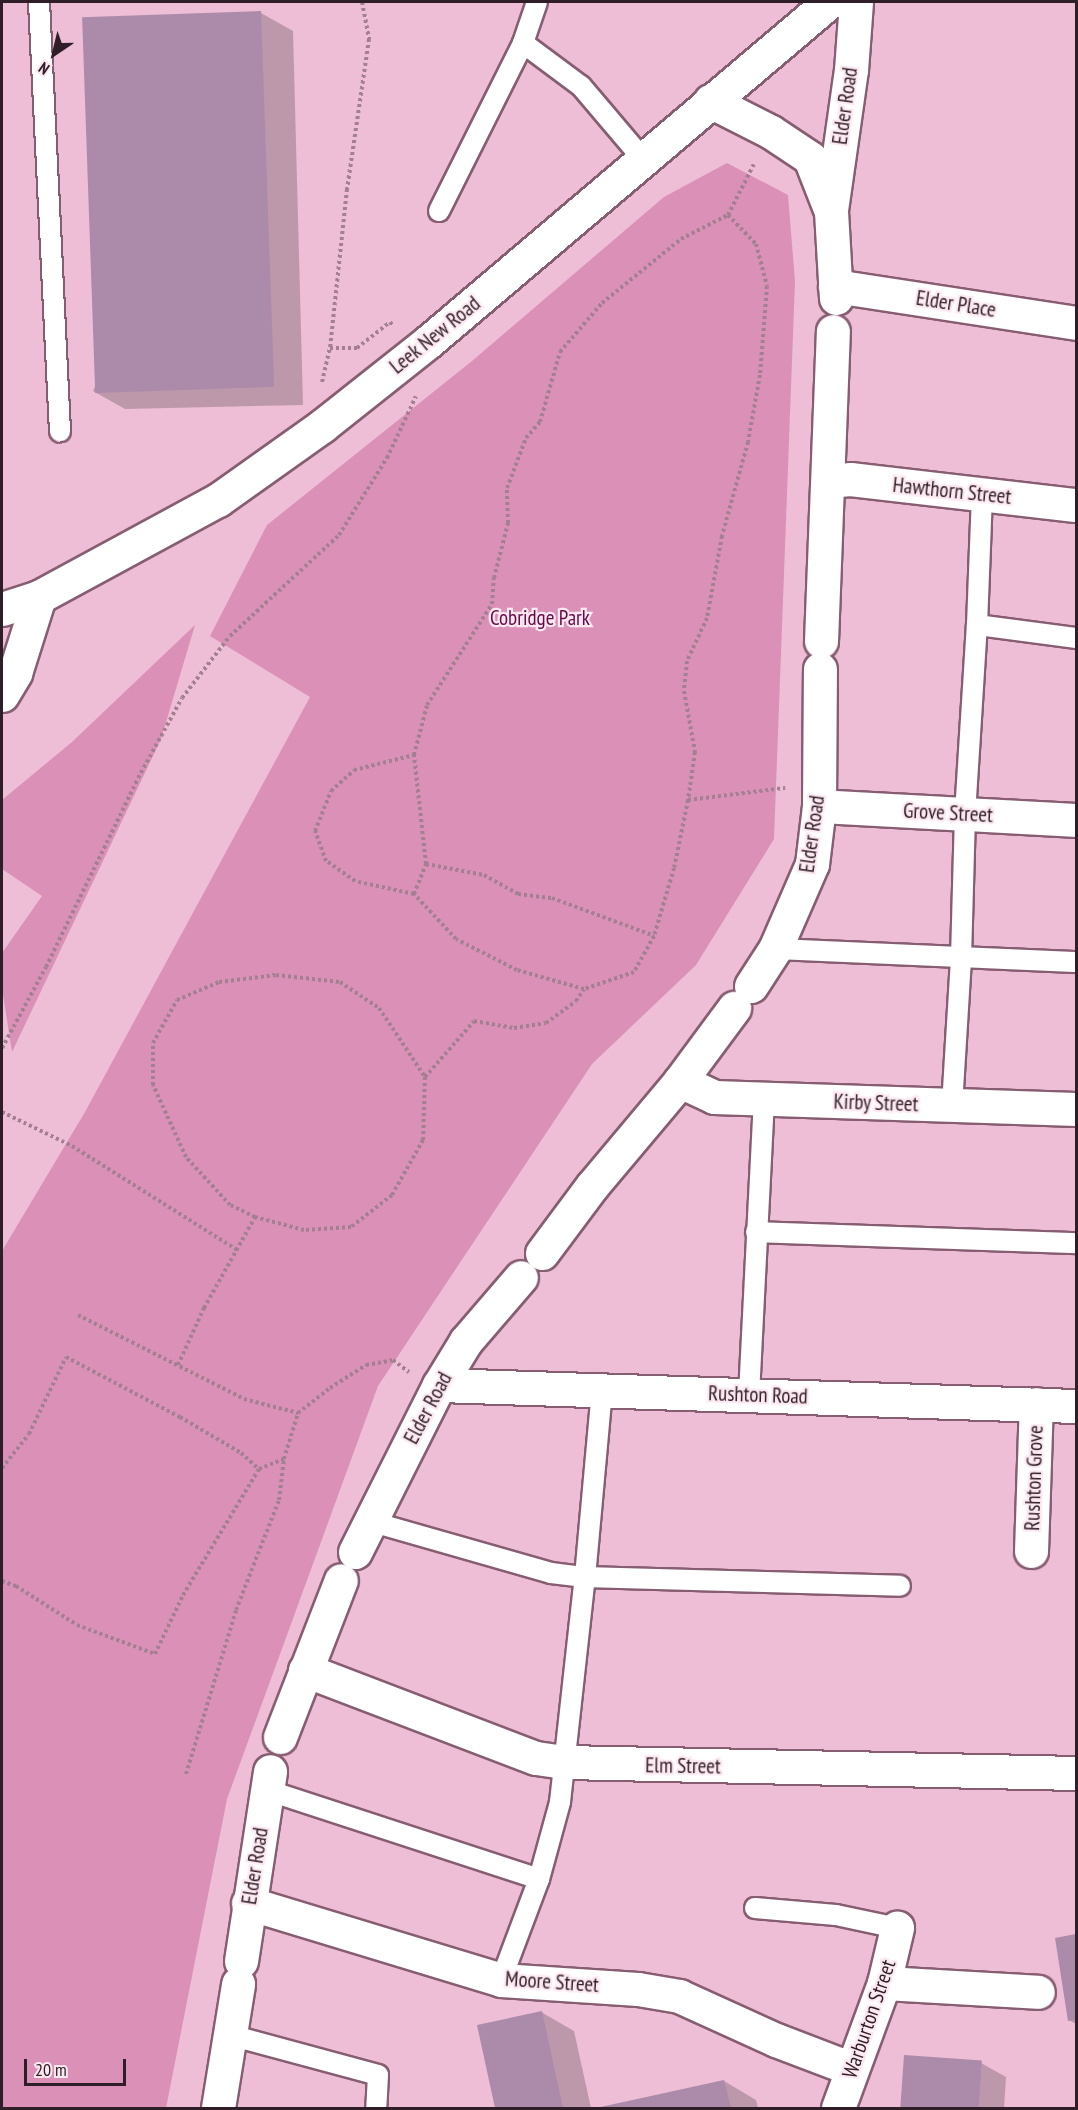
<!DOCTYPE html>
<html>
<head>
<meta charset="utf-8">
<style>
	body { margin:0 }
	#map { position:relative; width:1078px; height:2110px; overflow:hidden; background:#edbed5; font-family:"PT Sans Narrow",sans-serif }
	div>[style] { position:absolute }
	.green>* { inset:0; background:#db90b7 }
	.shadow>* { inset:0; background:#0003 }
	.building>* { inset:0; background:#ac8aaa; transform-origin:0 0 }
	.path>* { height:4px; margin-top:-2px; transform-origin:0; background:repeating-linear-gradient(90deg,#a38091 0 3px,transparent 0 6px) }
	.roads { filter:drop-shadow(2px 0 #875d72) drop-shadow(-2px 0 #875d72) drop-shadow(0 2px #875d72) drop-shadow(0 -2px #875d72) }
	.service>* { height:20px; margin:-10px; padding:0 10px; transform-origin:10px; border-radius:10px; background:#fff }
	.minor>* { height:33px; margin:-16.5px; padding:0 16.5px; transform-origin:16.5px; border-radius:16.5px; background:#fff }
	.tertiary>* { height:33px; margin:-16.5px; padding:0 16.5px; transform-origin:16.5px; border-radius:16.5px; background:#fff }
	.trunk>* { height:33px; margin:-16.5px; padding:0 16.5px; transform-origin:16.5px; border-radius:16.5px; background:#fff }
	span { translate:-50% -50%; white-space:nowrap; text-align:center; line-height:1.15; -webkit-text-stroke:4.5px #fce8f1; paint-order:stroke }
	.street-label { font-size:21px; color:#2f1e27 }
	.park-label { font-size:21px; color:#6a0849 }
	.frame { position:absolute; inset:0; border:3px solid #2f1e27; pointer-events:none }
	.north { position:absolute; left:24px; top:24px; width:60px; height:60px; -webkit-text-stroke:4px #fce8f1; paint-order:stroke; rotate:215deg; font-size:16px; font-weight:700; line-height:24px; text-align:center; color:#2f1e27 }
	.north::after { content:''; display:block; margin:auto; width:21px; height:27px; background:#2f1e27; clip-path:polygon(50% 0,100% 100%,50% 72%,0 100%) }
	.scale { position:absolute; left:24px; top:2059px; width:102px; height:27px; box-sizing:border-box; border:3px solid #2f1e27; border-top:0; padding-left:8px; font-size:18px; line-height:21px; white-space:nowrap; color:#2f1e27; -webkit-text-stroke:4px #fce8f1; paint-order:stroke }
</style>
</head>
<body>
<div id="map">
	<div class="green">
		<div style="clip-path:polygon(727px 163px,788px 195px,795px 281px,774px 839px,696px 965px,592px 1064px,378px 1386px,227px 1799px,166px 2108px,2px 2108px,2px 1251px,85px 1112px,310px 697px,210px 636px,267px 525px,472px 361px,664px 197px)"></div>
		<div style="clip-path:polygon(195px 625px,161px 739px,12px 1052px,2px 988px,2px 953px,42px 896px,2px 869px,2px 800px,72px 742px)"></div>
	</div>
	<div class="shadow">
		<div style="clip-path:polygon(261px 13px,293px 31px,303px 405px,125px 409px,93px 391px)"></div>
		<div style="clip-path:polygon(1076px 1936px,1076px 2024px,1069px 2020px,1057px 1939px)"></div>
		<div style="clip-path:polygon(541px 2012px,574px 2031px,591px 2108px,497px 2108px,479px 2026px)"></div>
		<div style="clip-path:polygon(905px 2057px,981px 2063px,1006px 2077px,1004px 2108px,901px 2108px)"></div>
		<div style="clip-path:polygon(724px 2081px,756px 2100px,758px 2108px,599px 2108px)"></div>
	</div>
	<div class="building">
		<div style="left:261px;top:11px;width:376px;height:179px;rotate:88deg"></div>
		<div style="clip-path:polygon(1076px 1934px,1076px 2020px,1068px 2021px,1055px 1938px)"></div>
		<div style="clip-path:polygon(542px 2011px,563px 2108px,495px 2108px,477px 2025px)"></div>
		<div style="left:904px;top:2055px;width:78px;height:53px;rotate:4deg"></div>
		<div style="clip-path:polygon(724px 2080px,731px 2108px,596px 2108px)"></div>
	</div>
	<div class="path">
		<div style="left:362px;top:2px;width:38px;rotate:79deg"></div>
		<div style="left:369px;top:39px;width:152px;rotate:98.3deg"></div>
		<div style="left:347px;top:189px;width:160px;rotate:96.1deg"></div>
		<div style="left:330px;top:348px;width:27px"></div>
		<div style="left:357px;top:348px;width:42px;rotate:-38.2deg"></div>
		<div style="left:390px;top:322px;width:5px;rotate:53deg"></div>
		<div style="left:728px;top:215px;width:40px;rotate:46deg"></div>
		<div style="left:756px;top:244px;width:43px;rotate:75.3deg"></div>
		<div style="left:767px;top:286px;width:89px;rotate:94.5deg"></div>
		<div style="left:760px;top:375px;width:68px;rotate:100.2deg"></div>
		<div style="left:748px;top:442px;width:98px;rotate:105.5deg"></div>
		<div style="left:722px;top:536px;width:83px;rotate:100.4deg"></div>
		<div style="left:707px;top:618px;width:47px;rotate:114.9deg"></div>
		<div style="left:687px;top:661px;width:30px;rotate:96deg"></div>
		<div style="left:684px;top:691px;width:62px;rotate:79.8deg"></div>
		<div style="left:695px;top:752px;width:49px;rotate:98.3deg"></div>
		<div style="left:688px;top:800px;width:69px;rotate:101.6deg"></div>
		<div style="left:674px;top:868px;width:71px;rotate:106.4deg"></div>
		<div style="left:654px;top:936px;width:41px;rotate:119.1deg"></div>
		<div style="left:634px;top:972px;width:53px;rotate:161.2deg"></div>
		<div style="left:584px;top:989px;width:70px;rotate:-164.2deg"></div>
		<div style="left:517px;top:970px;width:68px;rotate:-153.1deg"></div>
		<div style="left:456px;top:939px;width:62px;rotate:-133deg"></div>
		<div style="left:414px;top:894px;width:32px;rotate:-68deg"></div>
		<div style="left:426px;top:864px;width:110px;rotate:-96.3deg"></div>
		<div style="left:414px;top:755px;width:52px;rotate:-75.4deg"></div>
		<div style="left:427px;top:705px;width:120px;rotate:-57.2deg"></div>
		<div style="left:492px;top:604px;width:26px;rotate:-86deg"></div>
		<div style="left:494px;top:578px;width:57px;rotate:-75.7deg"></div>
		<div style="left:508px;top:523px;width:35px;rotate:-92deg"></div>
		<div style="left:507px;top:488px;width:53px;rotate:-69.2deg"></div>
		<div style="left:526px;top:438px;width:21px;rotate:-49deg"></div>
		<div style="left:540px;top:422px;width:73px;rotate:-74.1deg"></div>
		<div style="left:560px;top:352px;width:65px;rotate:-49.4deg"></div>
		<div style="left:602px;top:303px;width:102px;rotate:-39deg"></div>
		<div style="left:681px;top:239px;width:53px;rotate:-27.1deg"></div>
		<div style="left:728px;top:215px;width:59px;rotate:-63deg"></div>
		<div style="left:322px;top:382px;width:35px;rotate:-77deg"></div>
		<div style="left:688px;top:800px;width:98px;rotate:-7.1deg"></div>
		<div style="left:426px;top:864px;width:59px;rotate:10.7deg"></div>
		<div style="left:484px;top:875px;width:39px;rotate:29deg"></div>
		<div style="left:518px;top:894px;width:34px;rotate:7deg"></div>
		<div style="left:552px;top:898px;width:109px;rotate:20.4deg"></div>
		<div style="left:414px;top:894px;width:60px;rotate:-167.6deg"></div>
		<div style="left:355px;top:881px;width:35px;rotate:-145deg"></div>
		<div style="left:326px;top:861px;width:32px;rotate:-110deg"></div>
		<div style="left:315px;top:831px;width:43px;rotate:-68.2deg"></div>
		<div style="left:331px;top:791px;width:31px;rotate:-42deg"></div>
		<div style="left:354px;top:770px;width:62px;rotate:-14deg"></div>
		<div style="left:276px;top:975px;width:64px;rotate:6.2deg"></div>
		<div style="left:340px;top:982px;width:47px;rotate:33.7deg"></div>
		<div style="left:379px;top:1008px;width:83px;rotate:56.3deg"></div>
		<div style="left:425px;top:1077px;width:63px;rotate:91.8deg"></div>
		<div style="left:423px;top:1140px;width:63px;rotate:119.4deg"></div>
		<div style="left:392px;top:1195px;width:52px;rotate:142deg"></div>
		<div style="left:351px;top:1227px;width:47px;rotate:176.3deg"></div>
		<div style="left:304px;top:1230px;width:51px;rotate:-165.1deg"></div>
		<div style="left:255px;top:1217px;width:28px;rotate:-154deg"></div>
		<div style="left:230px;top:1205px;width:65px;rotate:-132.5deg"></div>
		<div style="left:186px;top:1157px;width:79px;rotate:-114.6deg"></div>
		<div style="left:153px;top:1085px;width:42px;rotate:-90deg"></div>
		<div style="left:153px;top:1043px;width:49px;rotate:-60.8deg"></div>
		<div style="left:177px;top:1000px;width:46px;rotate:-23.2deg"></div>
		<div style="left:219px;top:982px;width:57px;rotate:-7deg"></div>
		<div style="left:2px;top:1048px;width:92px;rotate:-61.5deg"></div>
		<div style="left:46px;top:967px;width:210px;rotate:-64deg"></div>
		<div style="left:138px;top:778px;width:91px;rotate:-61.2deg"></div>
		<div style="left:182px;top:698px;width:78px;rotate:-52.3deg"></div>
		<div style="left:230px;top:636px;width:149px;rotate:-42.8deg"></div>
		<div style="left:339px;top:535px;width:91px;rotate:-58.1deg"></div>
		<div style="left:387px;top:458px;width:68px;rotate:-64.9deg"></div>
		<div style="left:425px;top:1077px;width:74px;rotate:-48.8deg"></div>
		<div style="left:474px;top:1021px;width:41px;rotate:9.9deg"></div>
		<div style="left:514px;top:1028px;width:32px;rotate:-9deg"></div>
		<div style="left:546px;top:1023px;width:37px;rotate:-36deg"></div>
		<div style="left:576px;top:1001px;width:14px;rotate:-56deg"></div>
		<div style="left:2px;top:1112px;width:78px;rotate:25.9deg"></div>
		<div style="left:72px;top:1146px;width:195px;rotate:32.2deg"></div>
		<div style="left:78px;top:1315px;width:186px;rotate:26.8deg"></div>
		<div style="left:244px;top:1399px;width:56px;rotate:14.5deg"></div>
		<div style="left:178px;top:1365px;width:63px;rotate:-65.5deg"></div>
		<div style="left:204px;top:1308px;width:104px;rotate:-60.7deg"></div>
		<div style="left:2px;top:1468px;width:43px;rotate:-51.5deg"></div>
		<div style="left:29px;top:1434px;width:85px;rotate:-64.3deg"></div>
		<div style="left:66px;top:1357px;width:129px;rotate:27.8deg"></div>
		<div style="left:180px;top:1417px;width:71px;rotate:30.5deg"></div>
		<div style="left:241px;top:1453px;width:24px;rotate:42deg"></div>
		<div style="left:259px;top:1469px;width:27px;rotate:-22deg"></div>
		<div style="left:2px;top:1581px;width:15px;rotate:20deg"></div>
		<div style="left:16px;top:1586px;width:72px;rotate:32.6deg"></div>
		<div style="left:77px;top:1625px;width:83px;rotate:20.4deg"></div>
		<div style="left:155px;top:1654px;width:65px;rotate:-64.6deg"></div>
		<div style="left:183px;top:1595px;width:147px;rotate:-58.9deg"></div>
		<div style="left:186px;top:1774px;width:171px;rotate:-73deg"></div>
		<div style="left:236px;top:1610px;width:118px;rotate:-68.6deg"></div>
		<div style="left:279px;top:1500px;width:41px;rotate:-83deg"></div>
		<div style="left:284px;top:1459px;width:48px;rotate:-73.1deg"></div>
		<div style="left:298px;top:1413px;width:41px;rotate:-38deg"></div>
		<div style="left:330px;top:1388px;width:43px;rotate:-32.6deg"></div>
		<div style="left:366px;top:1365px;width:27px;rotate:-10deg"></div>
		<div style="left:393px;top:1360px;width:20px;rotate:37deg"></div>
	</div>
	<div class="roads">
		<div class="service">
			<div style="left:39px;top:2px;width:430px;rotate:87.2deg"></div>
			<div style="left:537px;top:2px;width:43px;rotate:108.9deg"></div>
			<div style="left:523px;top:43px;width:72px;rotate:36.6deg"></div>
			<div style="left:581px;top:86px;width:96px;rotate:49.7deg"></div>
			<div style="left:439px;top:211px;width:188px;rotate:-63.4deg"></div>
			<div style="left:977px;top:625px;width:100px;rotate:7.5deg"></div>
			<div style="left:775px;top:949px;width:301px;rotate:2.5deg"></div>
			<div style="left:952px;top:1106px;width:148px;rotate:-86.5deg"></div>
			<div style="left:961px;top:958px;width:144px;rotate:-88.4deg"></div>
			<div style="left:965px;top:814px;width:189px;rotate:-86.4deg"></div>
			<div style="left:977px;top:625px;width:131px;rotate:-87.8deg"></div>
			<div style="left:756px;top:1232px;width:320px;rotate:2deg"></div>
			<div style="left:749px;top:1395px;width:296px;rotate:-87.1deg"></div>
			<div style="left:369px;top:1521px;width:189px;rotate:15.9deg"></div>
			<div style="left:551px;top:1573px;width:34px;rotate:7deg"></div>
			<div style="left:585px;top:1577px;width:315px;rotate:1.6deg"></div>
			<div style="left:267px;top:1790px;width:286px;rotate:18.1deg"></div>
			<div style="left:755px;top:1908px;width:81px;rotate:4.9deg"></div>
			<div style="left:836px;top:1915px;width:62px;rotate:12deg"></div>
			<div style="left:501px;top:1980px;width:108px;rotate:-69.4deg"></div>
			<div style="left:539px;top:1879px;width:80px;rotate:-74.7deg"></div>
			<div style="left:560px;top:1802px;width:226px;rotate:-83.7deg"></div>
			<div style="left:585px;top:1577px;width:188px;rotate:-84.8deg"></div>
			<div style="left:230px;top:2035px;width:153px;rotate:15.1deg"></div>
			<div style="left:378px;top:2075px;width:33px;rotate:93deg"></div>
		</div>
		<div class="minor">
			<div style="left:710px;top:101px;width:68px;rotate:26.9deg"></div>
			<div style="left:771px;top:132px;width:47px;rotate:33.7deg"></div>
			<div style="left:810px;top:158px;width:55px;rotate:68.6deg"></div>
			<div style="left:835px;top:286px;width:244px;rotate:8.7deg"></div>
			<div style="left:836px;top:298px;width:88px;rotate:-93.3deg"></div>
			<div style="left:831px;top:210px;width:141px;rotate:-81.9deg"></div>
			<div style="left:851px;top:70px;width:68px;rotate:-85.8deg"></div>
			<div style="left:828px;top:481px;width:22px;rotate:-5deg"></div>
			<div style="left:850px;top:479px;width:227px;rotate:6.6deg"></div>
			<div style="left:821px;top:641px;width:310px;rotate:-87.8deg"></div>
			<div style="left:819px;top:806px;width:257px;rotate:3.1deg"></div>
			<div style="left:751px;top:986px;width:44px;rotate:-57deg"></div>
			<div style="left:775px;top:949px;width:93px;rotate:-66.5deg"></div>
			<div style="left:812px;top:864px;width:58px;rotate:-83.1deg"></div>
			<div style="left:819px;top:806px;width:137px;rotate:-89.6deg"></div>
			<div style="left:680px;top:1081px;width:38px;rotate:25deg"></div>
			<div style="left:714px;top:1097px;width:362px;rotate:1.9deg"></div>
			<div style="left:542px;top:1253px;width:84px;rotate:-53.3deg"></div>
			<div style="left:592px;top:1186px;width:137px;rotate:-50deg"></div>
			<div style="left:680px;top:1081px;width:91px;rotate:-53.5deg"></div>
			<div style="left:439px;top:1385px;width:637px;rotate:1.89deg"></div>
			<div style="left:1031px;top:1551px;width:147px;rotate:-88.1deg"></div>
			<div style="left:355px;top:1552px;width:187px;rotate:-63.3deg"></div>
			<div style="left:439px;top:1385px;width:52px;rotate:-58.5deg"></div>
			<div style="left:466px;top:1341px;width:84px;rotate:-49.3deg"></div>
			<div style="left:305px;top:1670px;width:247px;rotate:20.9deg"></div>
			<div style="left:536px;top:1758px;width:29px;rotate:8deg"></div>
			<div style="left:565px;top:1762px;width:511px;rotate:1.23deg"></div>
			<div style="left:280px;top:1737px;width:168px;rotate:-68.8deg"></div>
			<div style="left:248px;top:1903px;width:264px;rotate:16.9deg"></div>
			<div style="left:501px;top:1980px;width:137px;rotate:3.8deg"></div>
			<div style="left:638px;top:1989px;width:42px;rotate:9.7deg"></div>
			<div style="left:679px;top:1996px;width:107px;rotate:24.4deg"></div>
			<div style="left:776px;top:2040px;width:81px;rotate:20.9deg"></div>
			<div style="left:241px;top:1961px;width:192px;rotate:-81.3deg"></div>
			<div style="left:884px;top:1983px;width:154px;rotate:3.3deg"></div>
			<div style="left:218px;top:2108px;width:126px;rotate:-80.8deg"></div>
			<div style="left:838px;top:2108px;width:133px;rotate:-69.8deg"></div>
			<div style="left:884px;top:1983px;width:57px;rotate:-76.7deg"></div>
		</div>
		<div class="tertiary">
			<div style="left:2px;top:695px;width:26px;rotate:-59deg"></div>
			<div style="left:15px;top:673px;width:80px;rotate:-72.5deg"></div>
		</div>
		<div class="trunk">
			<div style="left:2px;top:609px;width:39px;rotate:-18deg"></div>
			<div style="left:39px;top:597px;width:204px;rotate:-28.5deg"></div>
			<div style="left:218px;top:500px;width:128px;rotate:-35.4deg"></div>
			<div style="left:322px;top:426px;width:135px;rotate:-38.4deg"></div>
			<div style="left:428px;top:342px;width:526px;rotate:-40.29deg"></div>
		</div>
	</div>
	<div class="street-label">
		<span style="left:845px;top:106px;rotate:-82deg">Elder Road</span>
		<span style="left:956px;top:304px;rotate:9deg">Elder Place</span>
		<span style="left:435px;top:335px;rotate:-39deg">Leek New Road</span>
		<span style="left:952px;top:491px;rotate:6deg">Hawthorn Street</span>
		<span style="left:948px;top:813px;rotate:3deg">Grove Street</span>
		<span style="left:812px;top:834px;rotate:-82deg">Elder Road</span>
		<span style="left:876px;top:1103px;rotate:2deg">Kirby Street</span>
		<span style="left:758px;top:1395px;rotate:2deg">Rushton Road</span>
		<span style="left:428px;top:1408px;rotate:-62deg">Elder Road</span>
		<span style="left:1034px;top:1478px;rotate:-88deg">Rushton Grove</span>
		<span style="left:683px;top:1766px;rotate:1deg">Elm Street</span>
		<span style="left:255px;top:1866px;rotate:-81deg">Elder Road</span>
		<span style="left:552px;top:1982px;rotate:4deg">Moore Street</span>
		<span style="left:869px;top:2019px;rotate:-71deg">Warburton Street</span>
	</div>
	<div class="park-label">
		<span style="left:540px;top:618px">Cobridge Park</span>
	</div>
	<div class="frame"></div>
	<div class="north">N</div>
	<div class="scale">20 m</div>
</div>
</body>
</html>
